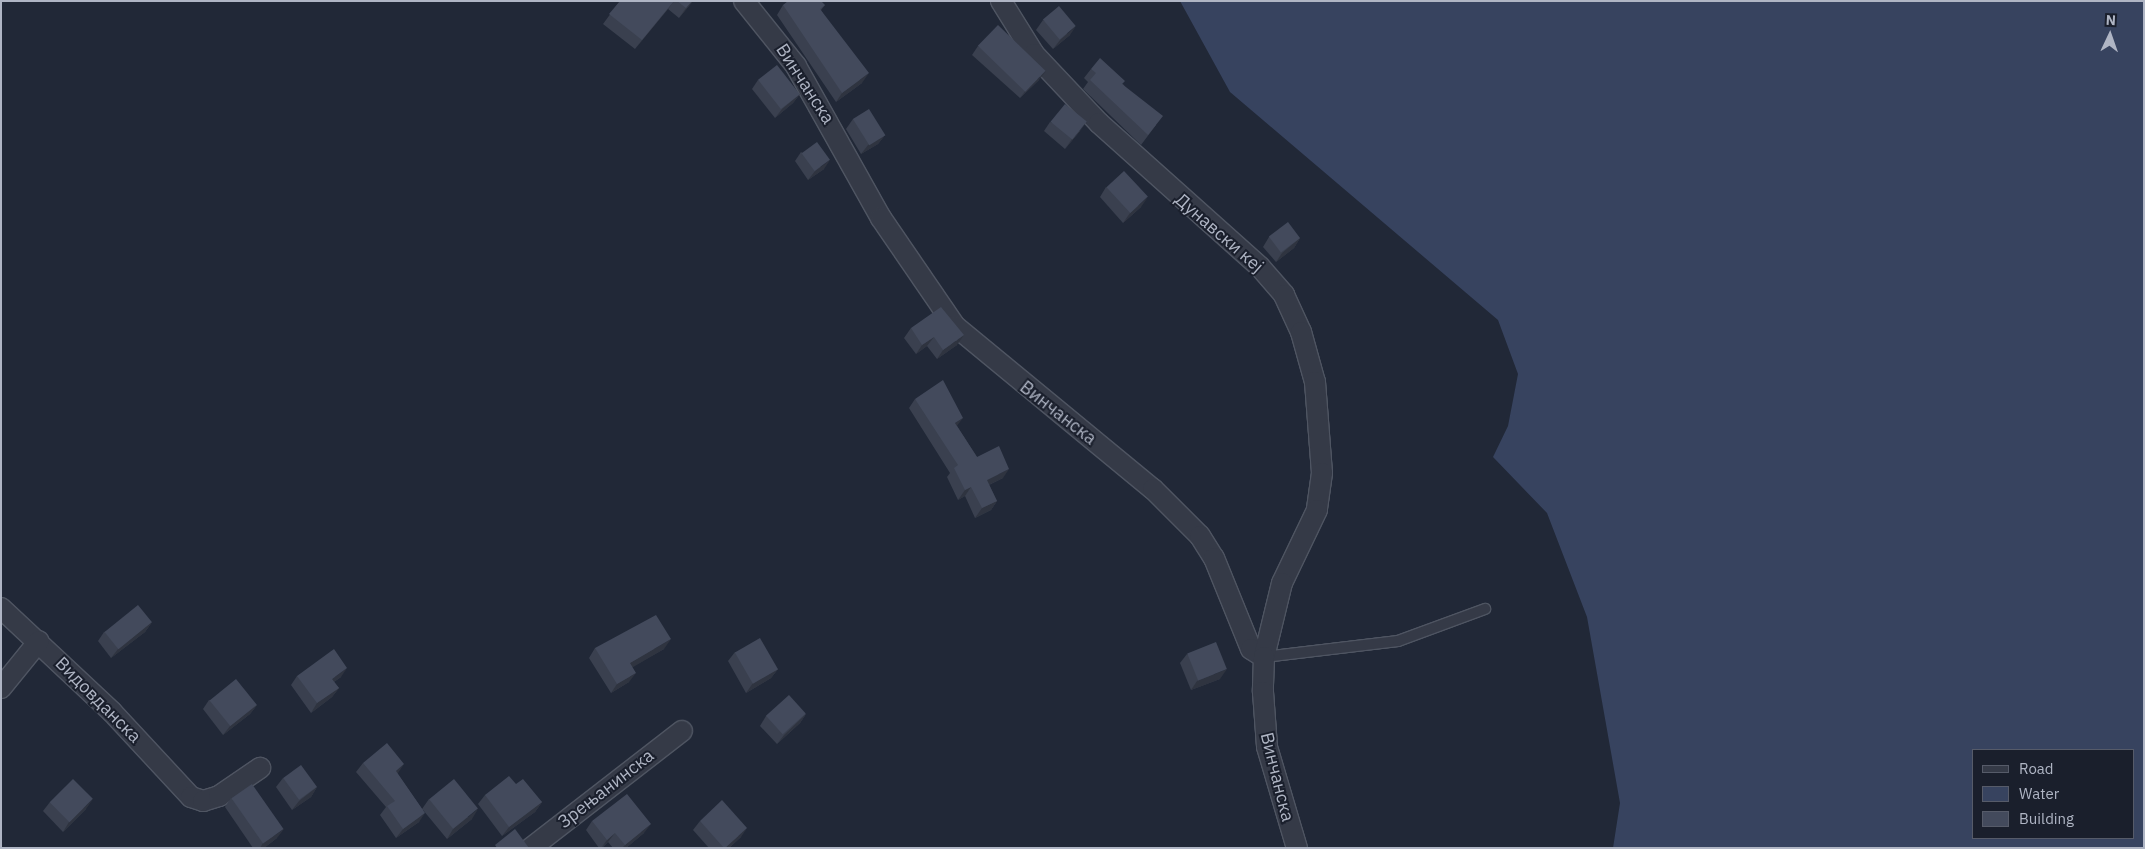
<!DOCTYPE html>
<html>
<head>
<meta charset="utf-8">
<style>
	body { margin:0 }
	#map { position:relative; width:2145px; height:849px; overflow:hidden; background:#212837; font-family:"IBM Plex Sans",sans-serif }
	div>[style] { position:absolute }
	.water>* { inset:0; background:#37435f }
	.roads { filter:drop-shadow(1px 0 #4f5562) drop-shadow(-1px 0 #4f5562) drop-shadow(0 1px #4f5562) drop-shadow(0 -1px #4f5562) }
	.lane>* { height:10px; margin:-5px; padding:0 5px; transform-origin:5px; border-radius:5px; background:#353a47 }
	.street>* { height:20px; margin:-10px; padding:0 10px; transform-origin:10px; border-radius:10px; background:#353a47 }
	.wall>* { inset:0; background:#3a404f }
	.shaded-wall>* { inset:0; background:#2f3440 }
	.building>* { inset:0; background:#434a5c; transform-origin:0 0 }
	span { translate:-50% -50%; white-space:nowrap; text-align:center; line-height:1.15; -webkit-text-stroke:4px #1a1f2c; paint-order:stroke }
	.street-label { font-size:18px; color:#afb5c4 }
	.frame { position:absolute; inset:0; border:2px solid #afb5c4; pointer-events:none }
	.legend { position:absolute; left:1972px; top:749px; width:162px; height:90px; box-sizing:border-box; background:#1a1f2c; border:1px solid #565b69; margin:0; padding:6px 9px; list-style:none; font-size:15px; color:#afb5c4 }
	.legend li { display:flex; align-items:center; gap:10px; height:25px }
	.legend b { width:25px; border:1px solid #565b69 }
	.north { position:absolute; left:2085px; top:10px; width:50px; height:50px; -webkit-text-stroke:4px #1a1f2c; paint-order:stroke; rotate:3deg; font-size:14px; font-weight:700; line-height:20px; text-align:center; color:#afb5c4 }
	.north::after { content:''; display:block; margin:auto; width:18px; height:22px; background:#afb5c4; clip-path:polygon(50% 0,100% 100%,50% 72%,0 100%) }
</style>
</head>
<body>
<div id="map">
	<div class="water">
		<div style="clip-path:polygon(evenodd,1180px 1px,2144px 1px,2144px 848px,1613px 848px,1620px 803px,1587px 617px,1547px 513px,1493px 457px,1508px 426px,1518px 374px,1498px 320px,1230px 92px,1180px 1px,1974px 750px,2134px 750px,2134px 838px,1974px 838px,1974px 750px)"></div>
	</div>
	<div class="roads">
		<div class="lane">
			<div style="left:1264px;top:657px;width:135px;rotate:-6.8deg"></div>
			<div style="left:1398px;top:641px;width:93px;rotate:-20.2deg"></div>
		</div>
		<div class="street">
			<div style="left:744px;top:1px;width:83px;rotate:51.3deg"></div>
			<div style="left:796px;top:66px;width:174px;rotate:60.8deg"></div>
			<div style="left:881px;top:218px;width:131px;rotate:55.6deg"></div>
			<div style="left:955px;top:326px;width:256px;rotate:39.5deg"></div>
			<div style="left:1153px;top:489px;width:66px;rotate:45deg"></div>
			<div style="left:1200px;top:536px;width:26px;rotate:58deg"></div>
			<div style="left:1214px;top:558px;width:98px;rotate:67.9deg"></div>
			<div style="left:1251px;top:649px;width:15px;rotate:32deg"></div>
			<div style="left:1001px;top:1px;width:62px;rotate:58.1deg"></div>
			<div style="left:1034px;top:54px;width:95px;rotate:46.7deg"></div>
			<div style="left:1099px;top:123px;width:216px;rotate:41.8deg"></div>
			<div style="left:1260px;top:267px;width:37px;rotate:49deg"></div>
			<div style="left:1284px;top:295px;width:41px;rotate:65.3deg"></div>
			<div style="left:1301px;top:332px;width:52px;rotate:74.4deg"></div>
			<div style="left:1315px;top:382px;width:91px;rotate:85.6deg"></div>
			<div style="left:1322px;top:473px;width:37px;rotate:98deg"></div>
			<div style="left:1317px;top:510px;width:81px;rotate:115.6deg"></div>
			<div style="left:1282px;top:583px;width:76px;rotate:103.7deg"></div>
			<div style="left:1264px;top:657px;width:35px;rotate:92deg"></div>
			<div style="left:1263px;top:692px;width:55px;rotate:85.8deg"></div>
			<div style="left:1267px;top:747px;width:105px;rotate:73.5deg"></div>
			<div style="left:1px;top:608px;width:152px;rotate:43.1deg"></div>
			<div style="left:112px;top:712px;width:116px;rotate:47.1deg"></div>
			<div style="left:191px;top:797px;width:13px;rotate:18deg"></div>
			<div style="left:203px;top:801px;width:17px;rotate:-17deg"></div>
			<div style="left:219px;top:796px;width:50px;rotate:-34.3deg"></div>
			<div style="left:1px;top:688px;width:60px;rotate:-51deg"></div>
			<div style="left:531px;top:848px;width:191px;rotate:-37.8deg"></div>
		</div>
	</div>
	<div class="wall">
		<div style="clip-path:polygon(620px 1px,693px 1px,679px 18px,668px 9px,635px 49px,603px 24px)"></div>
		<div style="clip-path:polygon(783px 5px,825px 5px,821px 10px,862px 83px,836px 102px,777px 15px)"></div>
		<div style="clip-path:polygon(1043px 20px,1070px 35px,1053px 49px,1036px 30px)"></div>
		<div style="clip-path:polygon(978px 46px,1039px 80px,1020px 98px,972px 55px)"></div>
		<div style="clip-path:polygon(1091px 69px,1123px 84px,1156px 125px,1141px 145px,1083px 89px,1088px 82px,1084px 78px)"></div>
		<div style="clip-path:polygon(758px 80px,800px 94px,793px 103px,775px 118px,752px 89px)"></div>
		<div style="clip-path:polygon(853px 119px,885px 135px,878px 144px,861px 154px,846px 129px)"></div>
		<div style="clip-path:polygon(1050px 122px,1080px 131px,1065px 149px,1044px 131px)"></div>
		<div style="clip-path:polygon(801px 152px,824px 169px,808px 180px,795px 161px)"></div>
		<div style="clip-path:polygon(1106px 187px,1141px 207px,1123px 223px,1100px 197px)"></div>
		<div style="clip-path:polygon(1269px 237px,1300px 238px,1294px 248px,1276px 262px,1263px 247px)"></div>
		<div style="clip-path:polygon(911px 328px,957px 345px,937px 359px,927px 346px,916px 354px,904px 338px)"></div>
		<div style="clip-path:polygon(915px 399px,957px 426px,977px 457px,1003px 478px,989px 485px,997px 501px,991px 510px,975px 518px,965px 496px,958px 500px,947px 477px,950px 473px,909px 408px)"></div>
		<div style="clip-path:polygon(152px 622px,145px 632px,111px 658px,98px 641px,104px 632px)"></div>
		<div style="clip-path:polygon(595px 648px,664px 649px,632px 667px,629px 682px,611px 693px,589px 658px)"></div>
		<div style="clip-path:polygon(735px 652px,778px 669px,771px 678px,746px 693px,728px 661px)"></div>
		<div style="clip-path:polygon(1187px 654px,1220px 679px,1191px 690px,1180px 663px)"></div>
		<div style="clip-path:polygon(297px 676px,341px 677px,334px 682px,339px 688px,332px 697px,311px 713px,291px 685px)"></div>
		<div style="clip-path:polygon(209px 700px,257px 705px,250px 714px,223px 735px,203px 709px)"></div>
		<div style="clip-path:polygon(806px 714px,800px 723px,777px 744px,760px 726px,766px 716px)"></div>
		<div style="clip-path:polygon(363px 763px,397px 773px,422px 809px,429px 799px,472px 819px,447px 839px,423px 810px,419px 822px,396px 838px,380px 815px,386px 807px,356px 772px)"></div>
		<div style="clip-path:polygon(283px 778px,317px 787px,311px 797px,292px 810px,276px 787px)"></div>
		<div style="clip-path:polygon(516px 784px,542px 802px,535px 812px,502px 836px,478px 804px,485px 795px)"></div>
		<div style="clip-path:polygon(231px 798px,277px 838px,264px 848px,253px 848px,225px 807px)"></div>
		<div style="clip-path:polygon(50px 802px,86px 809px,63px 832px,43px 811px)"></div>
		<div style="clip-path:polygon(592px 821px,644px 833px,626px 848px,613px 848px,608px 842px,602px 848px,599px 848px,586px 830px)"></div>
		<div style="clip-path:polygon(700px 821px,741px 837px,729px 848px,709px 848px,693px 830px)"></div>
	</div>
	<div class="shaded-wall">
		<div style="clip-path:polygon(674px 1px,668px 9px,635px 49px,642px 40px)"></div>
		<div style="clip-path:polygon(692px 1px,693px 1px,679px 18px,686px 8px)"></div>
		<div style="clip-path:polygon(1076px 26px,1070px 35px,1053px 49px,1060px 40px)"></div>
		<div style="clip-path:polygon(1046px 71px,1039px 80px,1020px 98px,1027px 89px)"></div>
		<div style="clip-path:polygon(869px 73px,862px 83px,836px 102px,842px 93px)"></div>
		<div style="clip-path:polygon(800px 94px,793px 103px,775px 118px,782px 109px)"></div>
		<div style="clip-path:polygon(1087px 122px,1080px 131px,1065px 149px,1072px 139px)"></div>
		<div style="clip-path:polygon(885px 135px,878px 144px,861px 154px,868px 145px)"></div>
		<div style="clip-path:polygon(830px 160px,824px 169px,808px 180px,815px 171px)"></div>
		<div style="clip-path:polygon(1148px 197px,1141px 207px,1123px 223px,1130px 213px)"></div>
		<div style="clip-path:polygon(1300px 238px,1294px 248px,1276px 262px,1282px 253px)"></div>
		<div style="clip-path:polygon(964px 335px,957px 345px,937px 359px,943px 350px)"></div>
		<div style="clip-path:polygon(934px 337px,927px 346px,916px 354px,922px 345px)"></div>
		<div style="clip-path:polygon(963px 418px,956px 427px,955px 423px)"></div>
		<div style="clip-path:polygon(1009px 469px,1003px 478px,980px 489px,987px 480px)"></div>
		<div style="clip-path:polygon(971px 487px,965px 496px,958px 500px,965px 490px)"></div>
		<div style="clip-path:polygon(997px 501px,991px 510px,975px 518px,982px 508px)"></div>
		<div style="clip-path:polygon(152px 622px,145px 632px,111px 658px,118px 649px)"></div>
		<div style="clip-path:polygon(671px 639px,664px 649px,623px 673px,630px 663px)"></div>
		<div style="clip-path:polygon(347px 668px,341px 677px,325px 688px,332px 679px)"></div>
		<div style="clip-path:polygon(778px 669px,771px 678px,746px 693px,753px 683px)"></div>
		<div style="clip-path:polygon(1227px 669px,1220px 679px,1191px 690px,1197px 681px)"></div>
		<div style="clip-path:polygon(636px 673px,629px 682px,611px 693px,617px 684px)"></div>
		<div style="clip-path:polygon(339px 688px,332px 697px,311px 713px,317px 703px)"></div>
		<div style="clip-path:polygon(257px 705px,250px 714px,223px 735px,230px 726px)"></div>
		<div style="clip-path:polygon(806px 714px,800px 723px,777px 744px,784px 735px)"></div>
		<div style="clip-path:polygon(404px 764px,398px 773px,389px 780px,396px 771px)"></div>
		<div style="clip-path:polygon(317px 787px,311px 797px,292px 810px,299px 801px)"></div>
		<div style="clip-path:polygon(93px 799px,86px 809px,63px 832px,69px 822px)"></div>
		<div style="clip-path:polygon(542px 802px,535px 812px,502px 836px,509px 827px)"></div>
		<div style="clip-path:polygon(478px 809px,472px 819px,447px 839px,453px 829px)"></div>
		<div style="clip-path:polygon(425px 813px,419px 822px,396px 838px,403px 829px)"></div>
		<div style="clip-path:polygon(651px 824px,644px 833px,626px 848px,622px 848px,625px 845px)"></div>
		<div style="clip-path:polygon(747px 828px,741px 837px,729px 848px,725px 848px)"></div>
		<div style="clip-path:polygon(284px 829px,277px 838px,264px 848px,260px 848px,263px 843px)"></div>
		<div style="clip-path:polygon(615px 833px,608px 842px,601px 848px,607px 840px)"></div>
	</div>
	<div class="building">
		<div style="clip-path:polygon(620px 1px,674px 1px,642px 40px,609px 14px)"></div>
		<div style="clip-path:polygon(677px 1px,692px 1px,686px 8px)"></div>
		<div style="clip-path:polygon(788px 1px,821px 1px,825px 5px,820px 9px,869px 73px,842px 93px,783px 5px)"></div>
		<div style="left:1059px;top:6px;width:26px;height:21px;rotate:50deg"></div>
		<div style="left:998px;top:25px;width:66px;height:29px;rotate:44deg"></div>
		<div style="clip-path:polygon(1100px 58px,1125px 81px,1122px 84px,1163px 116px,1148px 135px,1090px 80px,1096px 73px,1091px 69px)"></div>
		<div style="left:777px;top:65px;width:37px;height:24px;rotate:52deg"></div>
		<div style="left:1065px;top:104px;width:28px;height:23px;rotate:39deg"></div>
		<div style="left:869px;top:109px;width:31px;height:19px;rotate:58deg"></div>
		<div style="left:817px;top:142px;width:22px;height:19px;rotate:54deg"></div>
		<div style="left:1124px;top:171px;width:35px;height:24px;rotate:47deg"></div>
		<div style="left:1288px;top:222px;width:20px;height:24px;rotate:53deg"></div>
		<div style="clip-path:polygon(941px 307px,964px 335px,943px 350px,934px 337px,922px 345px,911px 328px)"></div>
		<div style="clip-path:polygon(943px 380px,963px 418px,955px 423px,977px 457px,999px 446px,1009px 469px,987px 480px,997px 501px,982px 508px,971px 487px,965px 490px,954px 468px,958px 465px,915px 399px)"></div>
		<div style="left:138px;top:605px;width:22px;height:43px;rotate:51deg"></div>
		<div style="clip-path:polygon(656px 615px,671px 639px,630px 663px,636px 673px,617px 684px,595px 648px)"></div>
		<div style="left:760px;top:638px;width:36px;height:29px;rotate:60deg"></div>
		<div style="left:1216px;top:642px;width:29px;height:31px;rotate:68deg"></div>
		<div style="clip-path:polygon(334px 649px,347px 668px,332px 679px,339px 688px,317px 703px,297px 676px)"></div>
		<div style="left:236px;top:679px;width:33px;height:34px;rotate:51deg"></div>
		<div style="left:789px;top:695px;width:25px;height:31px;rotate:48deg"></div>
		<div style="clip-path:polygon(387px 743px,404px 764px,396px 771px,425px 813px,403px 829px,387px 806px,395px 801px,363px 763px)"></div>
		<div style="left:301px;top:765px;width:27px;height:22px;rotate:54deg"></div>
		<div style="clip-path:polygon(509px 776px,516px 784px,523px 779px,542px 802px,509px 827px,485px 795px)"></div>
		<div style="left:73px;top:779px;width:28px;height:33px;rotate:45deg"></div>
		<div style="left:454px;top:779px;width:38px;height:32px;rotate:51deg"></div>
		<div style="left:252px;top:784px;width:55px;height:25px;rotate:55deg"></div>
		<div style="clip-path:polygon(627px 794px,651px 824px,625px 845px,615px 833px,607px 840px,592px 821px)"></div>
		<div style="clip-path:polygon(722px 800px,747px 828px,725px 848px,724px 848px,700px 821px)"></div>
		<div style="clip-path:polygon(515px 829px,529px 848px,497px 848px,495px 845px)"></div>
	</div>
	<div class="street-label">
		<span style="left:805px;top:84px;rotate:57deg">Винчанска</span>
		<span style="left:1219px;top:233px;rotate:41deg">Дунавски кеј</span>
		<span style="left:1058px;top:413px;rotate:38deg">Винчанска</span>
		<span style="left:98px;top:700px;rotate:45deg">Видовданска</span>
		<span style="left:1277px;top:777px;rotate:76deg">Винчанска</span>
		<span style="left:606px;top:789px;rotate:-38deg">Зрењанинска</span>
	</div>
	<div class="frame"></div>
	<ul class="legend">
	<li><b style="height:6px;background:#353a47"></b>Road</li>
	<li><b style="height:14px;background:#37435f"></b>Water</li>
	<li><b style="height:14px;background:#434a5c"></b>Building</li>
	</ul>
	<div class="north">N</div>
</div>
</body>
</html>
